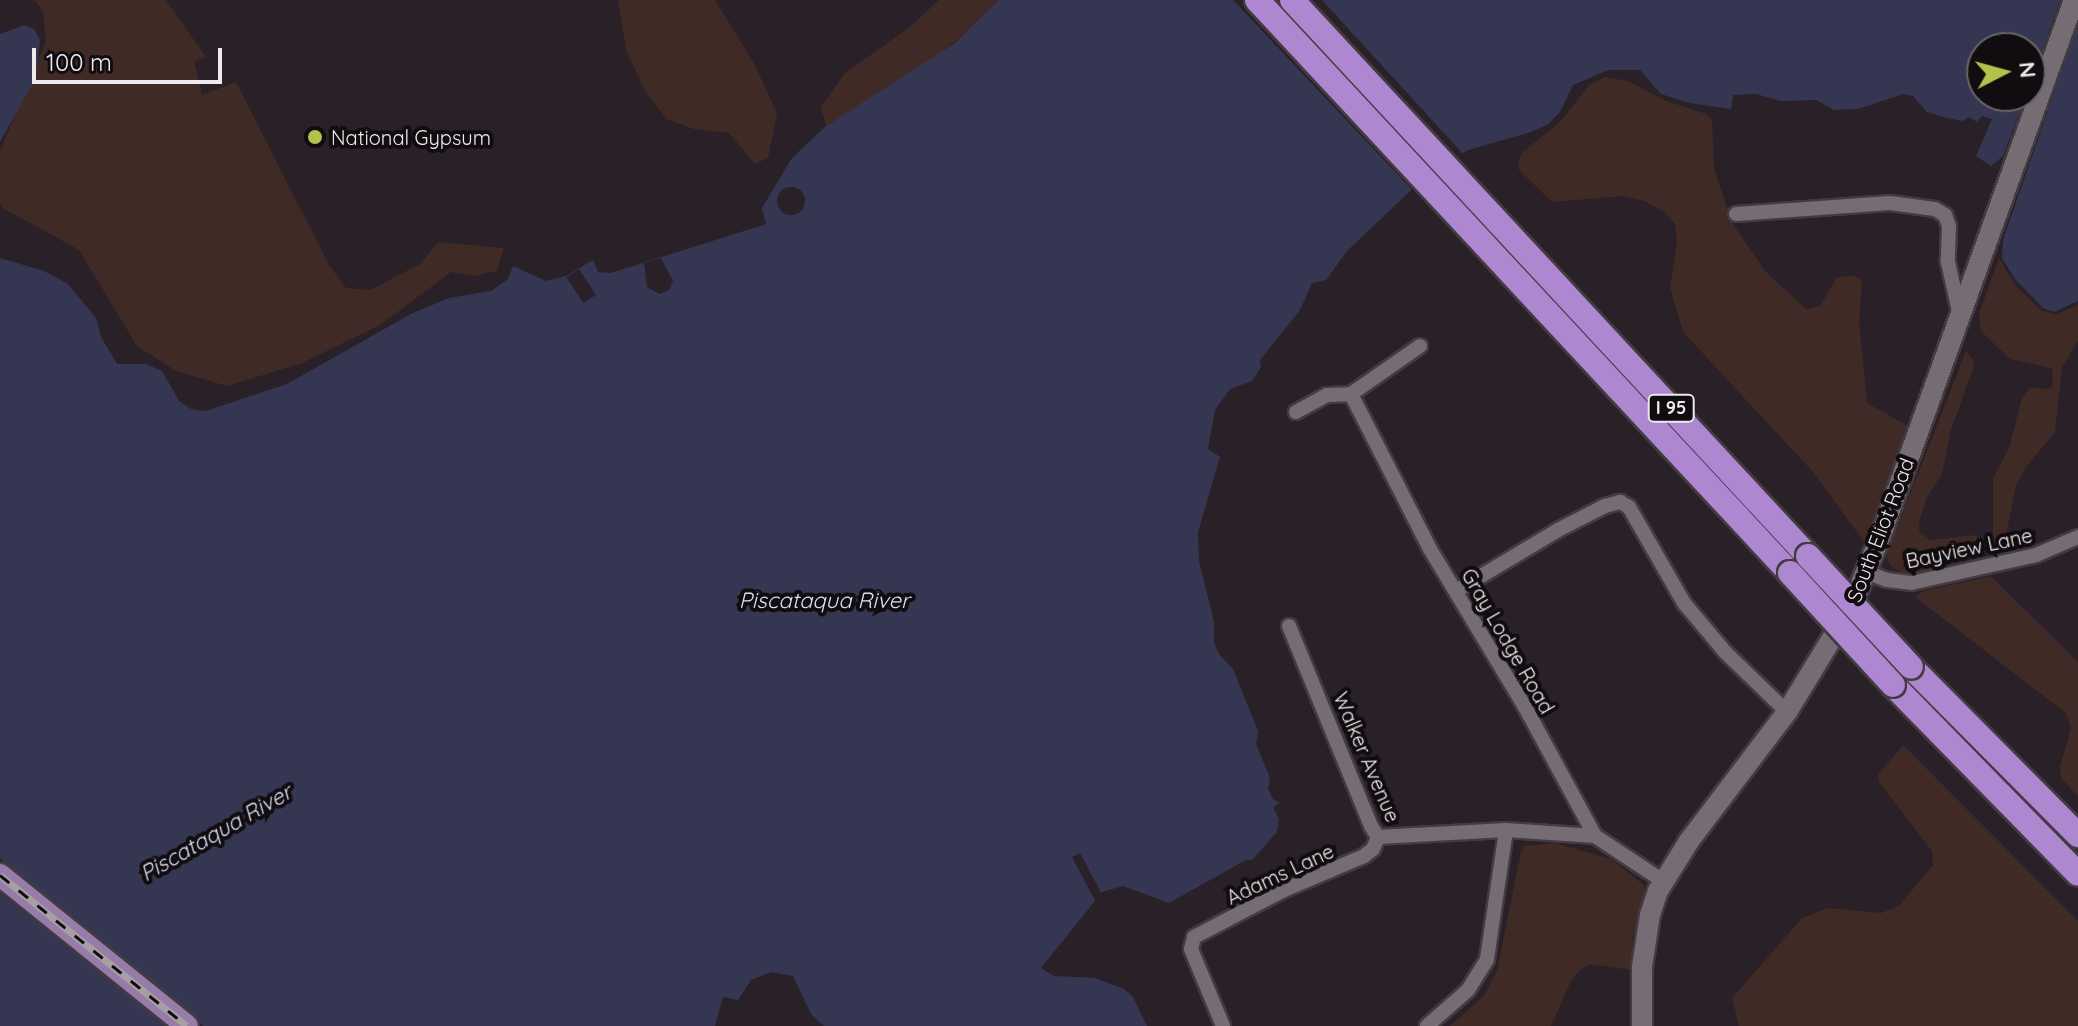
<!DOCTYPE html>
<html>
<head>
<meta charset="utf-8">
<style>
	body { margin:0 }
	#map { position:relative; width:2078px; height:1026px; overflow:hidden; background:#292127; font-family:Quicksand,sans-serif }
	div>[style] { position:absolute }
	.green>* { inset:0; background:#402a25 }
	.water>* { inset:0; background:#353752 }
	.pier>* { inset:0; background:#292127; transform-origin:0 0 }
	.round { border-radius:50% }
	.roads { filter:drop-shadow(2px 0 #433b41) drop-shadow(-2px 0 #433b41) drop-shadow(0 2px #433b41) drop-shadow(0 -2px #433b41) }
	.street>* { height:14px; margin:-7px; padding:0 7px; transform-origin:7px; border-radius:7px; background:#766c73 }
	.secondary>* { height:20px; margin:-10px; padding:0 10px; transform-origin:10px; border-radius:10px; background:#766c73 }
	.primary>* { height:22px; margin:-11px; padding:0 11px; transform-origin:11px; border-radius:11px; background:#977caa }
	.highway>* { height:24px; margin:-12px; padding:0 12px; transform-origin:12px; border-radius:12px; background:#ad87cf }
	.rail>* { height:7px; margin-top:-3.5px; transform-origin:0; background:repeating-linear-gradient(90deg,#100c0f 0 12px,#a6a0a4 0 24px); box-sizing:border-box; border-block:2px solid #a6a0a4 }
	.bridges { filter:drop-shadow(2px 0 #433b41) drop-shadow(-2px 0 #433b41) drop-shadow(0 2px #433b41) drop-shadow(0 -2px #433b41) }
	.highway-bridge>* { height:24px; margin:-12px; padding:0 12px; transform-origin:12px; border-radius:12px; background:#ad87cf }
	.dots>* { width:22px; height:22px; translate:-50% -50%; box-sizing:border-box; border:4px solid #100c0f; border-radius:50% }
	span { translate:-50% -50%; white-space:nowrap; text-align:center; line-height:1.15; -webkit-text-stroke:8px #100c0f; paint-order:stroke }
	.shield-label span { padding:2px 6px; background:#100c0f; border:2px solid; border-radius:6px; -webkit-text-stroke-width:0 }
	.shield-label { font-size:18px; color:#efe9ed; font-weight:700 }
	.poi-label { font-size:20px; color:#efe9ed }
	.left { translate:0 -50%; text-align:left }
	.street-label { font-size:20px; color:#efe9ed }
	.water-label { font-size:22px; color:#dcdff6; font-style:italic }
	.north { position:absolute; left:1966px; top:32px; width:80px; height:80px; box-sizing:border-box; background:#100c0f; border:2px solid #696468; border-radius:50%; rotate:84deg; font-size:22px; font-weight:700; line-height:32px; text-align:center; color:#efe9ed }
	.north::after { content:''; display:block; margin:auto; width:28px; height:36px; background:#b3c24b; clip-path:polygon(50% 0,100% 100%,50% 72%,0 100%) }
	.scale { position:absolute; left:32px; top:48px; width:190px; height:36px; box-sizing:border-box; border:4px solid #efe9ed; border-top:0; padding-left:10px; font-size:24px; line-height:28px; white-space:nowrap; color:#efe9ed; -webkit-text-stroke:6px #100c0f; paint-order:stroke }
</style>
</head>
<body>
<div id="map">
	<div class="green">
		<div style="clip-path:polygon(26px 0,166px 0,206px 57px,194px 62px,202px 95px,236px 82px,329px 265px,346px 288px,370px 290px,420px 264px,438px 242px,504px 248px,497px 271px,475px 276px,451px 272px,380px 325px,302px 363px,227px 386px,176px 371px,137px 346px,79px 250px,3px 208px,0 203px,0 151px,46px 41px,43px 12px,36px 1px)"></div>
		<div style="clip-path:polygon(618px 0,715px 0,755px 65px,777px 114px,768px 158px,755px 164px,729px 133px,694px 129px,667px 119px,645px 91px,626px 50px)"></div>
		<div style="clip-path:polygon(939px 0,999px 0,987px 16px,924px 66px,826px 126px,821px 107px,845px 73px,910px 27px)"></div>
		<div style="clip-path:polygon(1605px 77px,1628px 81px,1664px 100px,1706px 114px,1712px 120px,1714px 168px,1732px 223px,1766px 272px,1806px 309px,1820px 306px,1837px 277px,1854px 276px,1862px 281px,1859px 322px,1867px 403px,1908px 426px,1868px 542px,1865px 543px,1813px 472px,1683px 332px,1670px 287px,1677px 242px,1675px 224px,1664px 212px,1645px 201px,1623px 196px,1552px 202px,1519px 170px,1518px 161px,1523px 152px,1561px 121px,1589px 85px)"></div>
		<div style="clip-path:polygon(1999px 258px,2016px 286px,2042px 311px,2056px 314px,2078px 305px,2078px 341px,2062px 367px,2055px 432px,2025px 468px,2016px 486px,2004px 545px,1993px 551px,1993px 478px,2009px 448px,2022px 398px,2030px 388px,2051px 389px,2053px 379px,2052px 368px,2010px 359px,1981px 331px,1979px 314px)"></div>
		<div style="clip-path:polygon(1966px 351px,1975px 363px,1951px 430px,1942px 474px,1927px 497px,1919px 522px,1919px 531px,1930px 540px,1977px 535px,1975px 557px,1906px 576px,1890px 565px,1886px 556px)"></div>
		<div style="clip-path:polygon(1991px 576px,2078px 662px,2078px 796px,2061px 778px,2060px 767px,2071px 728px,2066px 713px,1915px 597px,1923px 591px)"></div>
		<div style="clip-path:polygon(1903px 745px,2078px 921px,2078px 1026px,1739px 1026px,1732px 998px,1802px 918px,1828px 908px,1881px 913px,1899px 906px,1933px 865px,1932px 851px,1879px 782px,1878px 775px)"></div>
		<div style="clip-path:polygon(1555px 843px,1611px 859px,1644px 885px,1646px 891px,1633px 938px,1631px 970px,1590px 964px,1580px 970px,1571px 981px,1551px 1026px,1450px 1026px,1483px 997px,1497px 971px,1521px 852px,1524px 846px)"></div>
	</div>
	<div class="water">
		<div style="clip-path:polygon(999px 0,2060px 0,2030px 85px,2030px 48px,1982px 48px,1982px 96px,2026px 96px,2003px 156px,1991px 166px,1976px 156px,1992px 119px,1982px 116px,1977px 122px,1969px 117px,1962px 121px,1943px 117px,1927px 112px,1913px 96px,1903px 94px,1858px 109px,1834px 110px,1816px 100px,1781px 101px,1756px 94px,1733px 95px,1731px 109px,1690px 103px,1661px 94px,1640px 70px,1608px 70px,1573px 85px,1560px 112px,1548px 124px,1531px 132px,1468px 150px,1427px 175px,1347px 251px,1326px 280px,1312px 283px,1300px 310px,1260px 360px,1261px 367px,1252px 381px,1230px 389px,1215px 410px,1208px 449px,1220px 457px,1198px 532px,1199px 561px,1214px 622px,1214px 643px,1219px 654px,1233px 669px,1258px 731px,1256px 744px,1270px 778px,1268px 788px,1273px 799px,1280px 803px,1273px 807px,1279px 819px,1277px 832px,1252px 860px,1246px 860px,1169px 903px,1123px 886px,1102px 892px,1041px 968px,1054px 976px,1095px 978px,1124px 989px,1133px 997px,1147px 1026px,824px 1026px,811px 1014px,793px 976px,771px 972px,751px 980px,721px 1026px,0 1026px,0 258px,44px 271px,68px 284px,96px 318px,101px 337px,117px 364px,146px 364px,162px 371px,179px 401px,191px 409px,206px 411px,287px 384px,411px 314px,449px 298px,491px 291px,508px 279px,513px 266px,546px 281px,566px 276px,593px 260px,598px 272px,611px 273px,766px 224px,762px 208px,792px 158px,826px 126px,955px 43px)"></div>
		<div style="clip-path:polygon(2078px 24px,2078px 301px,2054px 312px,2043px 308px,2015px 279px,2002px 258px,2003px 240px)"></div>
		<div style="clip-path:polygon(25px 25px,34px 29px,40px 40px,36px 78px,0 142px,0 34px)"></div>
	</div>
	<div class="pier">
		<div style="clip-path:polygon(1233px 0,1322px 0,1465px 156px,1429px 178px,1414px 192px)"></div>
		<div class="round" style="left:777px;top:187px;width:28px;height:28px"></div>
		<div style="clip-path:polygon(661px 258px,673px 281px,669px 290px,660px 294px,647px 287px,644px 263px)"></div>
		<div style="left:579px;top:269px;width:31px;height:15px;rotate:57deg"></div>
		<div style="left:1080px;top:853px;width:49px;height:9px;rotate:62deg"></div>
		<div style="clip-path:polygon(0 858px,151px 981px,203px 1026px,166px 1026px,0 893px)"></div>
		<div style="clip-path:polygon(723px 997px,742px 1001px,726px 1026px,715px 1026px)"></div>
	</div>
	<div class="roads">
		<div class="street">
			<div style="left:1736px;top:214px;width:154px;rotate:-4.1deg"></div>
			<div style="left:1890px;top:203px;width:45px;rotate:7.6deg"></div>
			<div style="left:1935px;top:209px;width:12px;rotate:31deg"></div>
			<div style="left:1945px;top:215px;width:12px;rotate:70deg"></div>
			<div style="left:1949px;top:226px;width:36px;rotate:92deg"></div>
			<div style="left:1948px;top:262px;width:55px;rotate:77.5deg"></div>
			<div style="left:1351px;top:394px;width:174px;rotate:63deg"></div>
			<div style="left:1430px;top:549px;width:184px;rotate:59deg"></div>
			<div style="left:1525px;top:707px;width:147px;rotate:61.5deg"></div>
			<div style="left:1595px;top:836px;width:82px;rotate:33.5deg"></div>
			<div style="left:1296px;top:412px;width:35px;rotate:-29deg"></div>
			<div style="left:1327px;top:395px;width:24px;rotate:-2deg"></div>
			<div style="left:1351px;top:394px;width:84px;rotate:-34.8deg"></div>
			<div style="left:1866px;top:572px;width:22px;rotate:21deg"></div>
			<div style="left:1887px;top:580px;width:24px;rotate:7deg"></div>
			<div style="left:1911px;top:583px;width:128px;rotate:-12.6deg"></div>
			<div style="left:2036px;top:555px;width:46px;rotate:-23.2deg"></div>
			<div style="left:1456px;top:591px;width:119px;rotate:-30.9deg"></div>
			<div style="left:1558px;top:530px;width:53px;rotate:-27.1deg"></div>
			<div style="left:1605px;top:506px;width:16px;rotate:-15deg"></div>
			<div style="left:1620px;top:502px;width:10px;rotate:29deg"></div>
			<div style="left:1629px;top:507px;width:111px;rotate:60.2deg"></div>
			<div style="left:1684px;top:603px;width:65px;rotate:50deg"></div>
			<div style="left:1726px;top:653px;width:85px;rotate:44deg"></div>
			<div style="left:1289px;top:626px;width:216px;rotate:67.7deg"></div>
			<div style="left:1371px;top:826px;width:13px;rotate:58deg"></div>
			<div style="left:1378px;top:837px;width:128px;rotate:-3.1deg"></div>
			<div style="left:1506px;top:830px;width:89px;rotate:3.9deg"></div>
			<div style="left:1223px;top:1026px;width:83px;rotate:-112.6deg"></div>
			<div style="left:1191px;top:949px;width:12px;rotate:-76deg"></div>
			<div style="left:1194px;top:937px;width:102px;rotate:-27.6deg"></div>
			<div style="left:1284px;top:890px;width:87px;rotate:-23deg"></div>
			<div style="left:1364px;top:856px;width:11px;rotate:-38deg"></div>
			<div style="left:1373px;top:849px;width:13px;rotate:-67deg"></div>
			<div style="left:1427px;top:1026px;width:55px;rotate:-41.3deg"></div>
			<div style="left:1468px;top:990px;width:36px;rotate:-58deg"></div>
			<div style="left:1487px;top:959px;width:130px;rotate:-81.6deg"></div>
		</div>
		<div class="secondary">
			<div style="left:1642px;top:1026px;width:59px;rotate:-90deg"></div>
			<div style="left:1642px;top:967px;width:53px;rotate:-81.3deg"></div>
			<div style="left:1650px;top:915px;width:25px;rotate:-72deg"></div>
			<div style="left:1658px;top:891px;width:59px;rotate:-58.2deg"></div>
			<div style="left:1689px;top:841px;width:162px;rotate:-52.8deg"></div>
			<div style="left:1787px;top:712px;width:123px;rotate:-58.6deg"></div>
			<div style="left:1851px;top:607px;width:78px;rotate:-67.4deg"></div>
			<div style="left:1881px;top:535px;width:569px;rotate:-70.16deg"></div>
		</div>
		<div class="primary">
			<div style="left:0;top:875px;width:240px;rotate:38.9deg"></div>
		</div>
		<div class="highway">
			<div style="left:1257px;top:0;width:783px;rotate:47.07deg"></div>
			<div style="left:1292px;top:0;width:759px;rotate:47.14deg"></div>
			<div style="left:1911px;top:667px;width:237px;rotate:45.2deg"></div>
			<div style="left:1893px;top:685px;width:264px;rotate:45.6deg"></div>
		</div>
	</div>
	<div class="rail">
		<div style="left:0;top:875px;width:240px;rotate:38.9deg"></div>
	</div>
	<div class="bridges">
		<div class="highway-bridge">
			<div style="left:1808px;top:556px;width:151px;rotate:47.1deg"></div>
			<div style="left:1790px;top:573px;width:152px;rotate:47.4deg"></div>
		</div>
	</div>
	<div class="dots">
		<div style="left:315px;top:137px;background:#b3c24b"></div>
	</div>
	<div class="shield-label">
		<span style="left:1671px;top:408px">I 95</span>
	</div>
	<div class="poi-label">
		<span class="left" style="left:331px;top:137px">National Gypsum</span>
	</div>
	<div class="street-label">
		<span style="left:1880px;top:530px;rotate:-69deg">South Eliot Road</span>
		<span style="left:1969px;top:548px;rotate:-12deg">Bayview Lane</span>
		<span style="left:1508px;top:641px;rotate:60deg">Gray Lodge Road</span>
		<span style="left:1367px;top:757px;rotate:67deg">Walker Avenue</span>
		<span style="left:1280px;top:874px;rotate:-25deg">Adams Lane</span>
	</div>
	<div class="water-label">
		<span style="left:824px;top:601px">Piscataqua River</span>
		<span style="left:216px;top:833px;rotate:-30deg">Piscataqua River</span>
	</div>
	<div class="north">N</div>
	<div class="scale">100 m</div>
</div>
</body>
</html>
